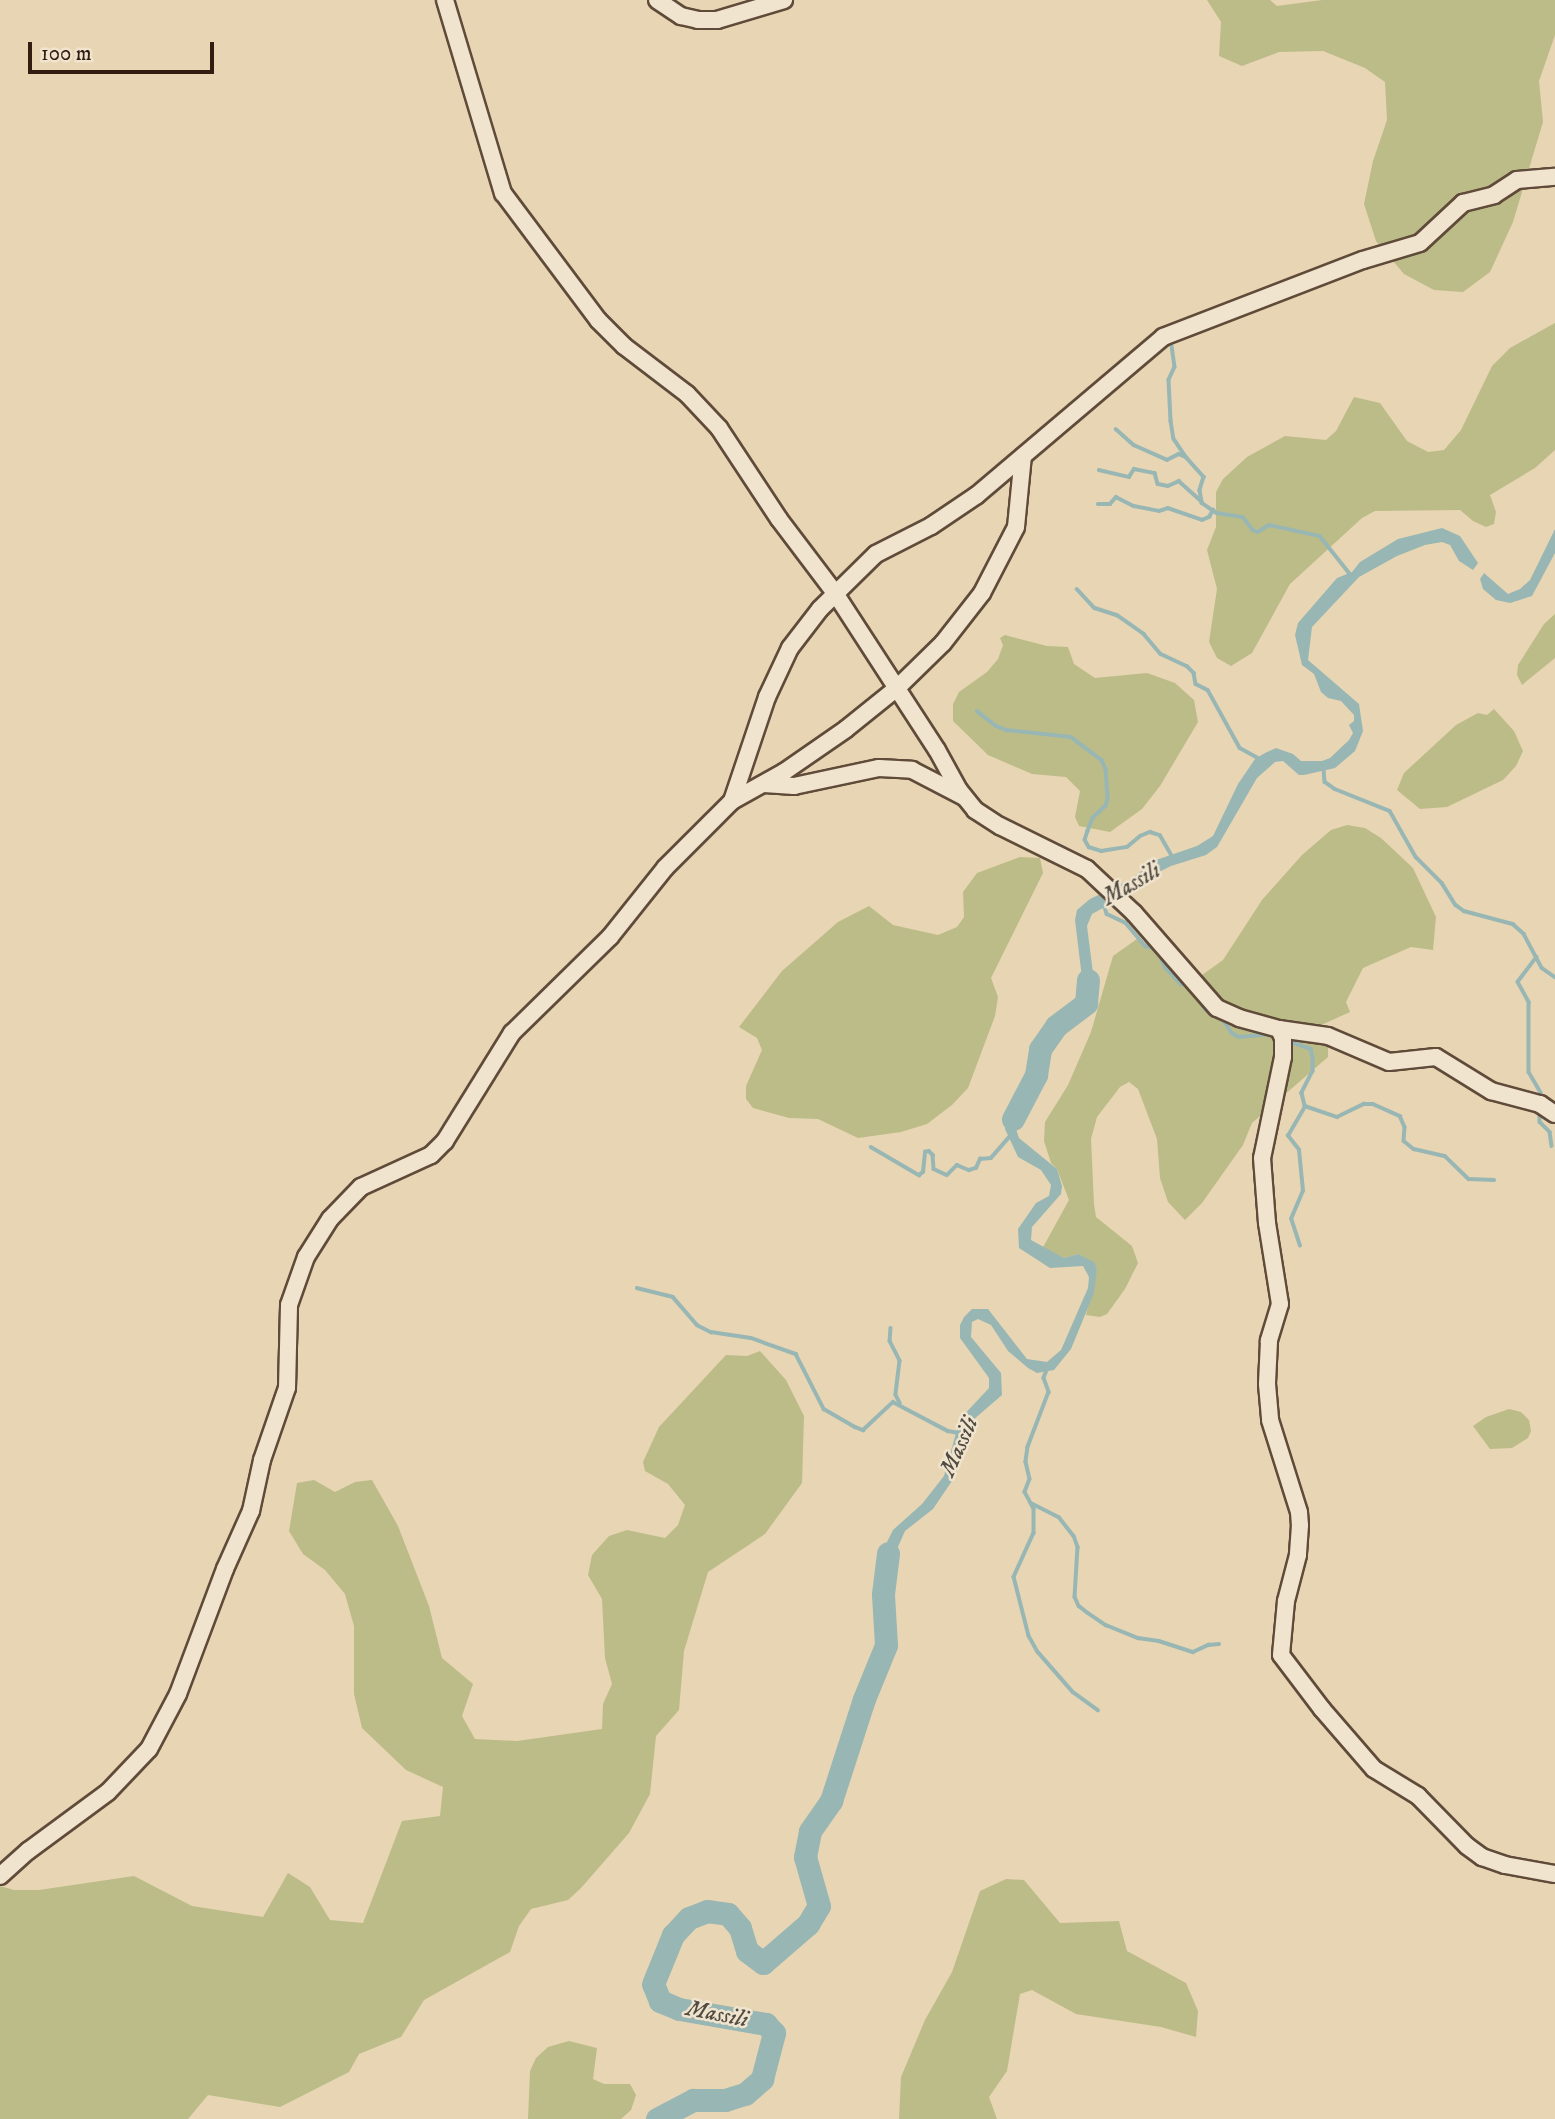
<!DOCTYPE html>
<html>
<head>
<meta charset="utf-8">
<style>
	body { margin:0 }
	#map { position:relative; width:1555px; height:2119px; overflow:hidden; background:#e8d5b3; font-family:"IM FELL DW Pica",serif }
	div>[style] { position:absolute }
	.green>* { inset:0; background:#bcbc88 }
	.water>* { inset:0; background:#98b7b4 }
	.stream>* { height:3.5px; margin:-1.75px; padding:0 1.75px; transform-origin:1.75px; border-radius:1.75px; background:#98b7b4 }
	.river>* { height:23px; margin:-11.5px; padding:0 11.5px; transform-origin:11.5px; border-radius:11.5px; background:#98b7b4 }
	.roads { filter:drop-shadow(2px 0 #604b3a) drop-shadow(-2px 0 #604b3a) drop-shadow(0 2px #604b3a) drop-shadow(0 -2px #604b3a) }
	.minor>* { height:16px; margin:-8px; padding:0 8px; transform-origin:8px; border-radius:8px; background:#f0e4ce }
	span { translate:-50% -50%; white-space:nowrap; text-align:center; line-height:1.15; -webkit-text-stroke:5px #f0e4ce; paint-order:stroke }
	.water-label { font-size:23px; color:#514b42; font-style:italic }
	.scale { position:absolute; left:28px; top:42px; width:186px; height:32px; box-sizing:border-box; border:4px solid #321d11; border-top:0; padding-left:9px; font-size:21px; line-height:24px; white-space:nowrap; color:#321d11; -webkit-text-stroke:5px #f0e4ce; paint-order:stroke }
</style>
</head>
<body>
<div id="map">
	<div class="green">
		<div style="clip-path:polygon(1207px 0,1270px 0,1277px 6px,1322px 0,1555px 0,1555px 35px,1539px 81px,1543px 122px,1513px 222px,1490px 272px,1463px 292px,1434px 290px,1404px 274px,1376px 241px,1364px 204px,1373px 161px,1387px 120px,1385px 82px,1365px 68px,1323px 51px,1279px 52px,1242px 66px,1219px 56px,1221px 22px)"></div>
		<div style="clip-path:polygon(1555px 323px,1555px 450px,1535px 468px,1490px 495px,1496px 512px,1494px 524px,1486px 527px,1473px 521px,1460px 510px,1375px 511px,1362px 518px,1290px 584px,1252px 653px,1231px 666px,1217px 658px,1209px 642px,1217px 589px,1207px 550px,1216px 527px,1216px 492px,1223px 479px,1247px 457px,1285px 436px,1326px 440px,1336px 431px,1354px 397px,1380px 403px,1407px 441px,1428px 452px,1444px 450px,1461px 430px,1492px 366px,1510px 348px)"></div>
		<div style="clip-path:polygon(1555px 614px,1555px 658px,1522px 685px,1517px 675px,1518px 665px,1544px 624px)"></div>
		<div style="clip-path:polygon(1005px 635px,1047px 646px,1068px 647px,1074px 664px,1095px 678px,1147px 673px,1175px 683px,1194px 700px,1198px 722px,1160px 786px,1142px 809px,1110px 832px,1079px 826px,1075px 817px,1080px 791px,1066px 777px,1032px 774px,988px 755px,953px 721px,953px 704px,959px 692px,987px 672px,998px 659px,1003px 645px,1000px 638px)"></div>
		<div style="clip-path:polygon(1494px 709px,1514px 731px,1523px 751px,1516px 766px,1503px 780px,1447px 807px,1420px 809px,1397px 790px,1404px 773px,1456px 725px,1478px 713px,1487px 715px)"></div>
		<div style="clip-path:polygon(1347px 825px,1365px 828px,1381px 838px,1413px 868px,1436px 917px,1433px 950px,1411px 947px,1363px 968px,1346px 1002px,1350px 1012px,1319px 1026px,1328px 1045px,1328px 1057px,1252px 1123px,1243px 1145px,1202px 1203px,1185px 1220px,1168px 1202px,1160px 1178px,1157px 1139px,1138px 1089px,1129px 1082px,1120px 1087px,1097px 1117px,1091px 1139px,1094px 1204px,1096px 1217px,1132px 1246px,1138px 1263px,1125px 1289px,1107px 1314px,1100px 1317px,1086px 1315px,1097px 1269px,1078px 1254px,1064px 1258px,1042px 1249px,1069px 1200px,1057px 1169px,1051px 1163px,1044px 1141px,1045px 1122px,1068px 1085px,1091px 1032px,1113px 956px,1137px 939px,1157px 949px,1166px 968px,1181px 984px,1188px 985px,1223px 960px,1262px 900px,1302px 855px,1331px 830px)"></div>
		<div style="clip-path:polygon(1020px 857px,1040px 858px,1043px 873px,991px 978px,998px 997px,995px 1016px,968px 1088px,952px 1105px,927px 1124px,901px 1132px,858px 1138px,818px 1119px,789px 1118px,753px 1108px,746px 1099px,746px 1086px,762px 1050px,757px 1038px,739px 1027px,782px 971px,838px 922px,869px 906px,893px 925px,938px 935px,957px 927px,964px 917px,963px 892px,977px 873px)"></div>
		<div style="clip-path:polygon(760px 1351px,786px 1380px,804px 1416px,802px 1483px,765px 1534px,708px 1572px,684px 1651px,679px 1710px,656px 1736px,650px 1794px,629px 1833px,581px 1888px,568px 1900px,531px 1909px,519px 1926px,510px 1952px,424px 2000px,401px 2037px,359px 2054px,349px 2072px,280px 2107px,208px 2095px,188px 2119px,0 2119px,0 1886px,14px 1890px,39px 1890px,134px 1876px,192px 1906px,263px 1917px,288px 1873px,310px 1887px,330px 1920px,363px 1923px,402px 1821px,440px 1816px,443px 1787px,406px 1770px,362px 1728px,354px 1694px,354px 1626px,345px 1594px,325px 1570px,303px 1554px,289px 1531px,297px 1483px,314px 1480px,335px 1492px,355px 1482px,372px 1480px,398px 1526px,429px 1606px,442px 1658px,473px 1684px,462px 1716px,475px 1739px,517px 1741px,602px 1729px,603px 1704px,612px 1684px,605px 1658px,602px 1599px,588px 1575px,592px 1555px,609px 1536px,627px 1530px,665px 1538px,678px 1525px,685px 1505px,668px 1484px,645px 1471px,643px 1462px,659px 1427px,726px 1355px,747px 1356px)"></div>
		<div style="clip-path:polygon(1509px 1409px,1521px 1412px,1529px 1420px,1531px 1431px,1528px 1438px,1512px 1448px,1490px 1449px,1473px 1426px,1486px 1417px)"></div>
		<div style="clip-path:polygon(1006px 1879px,1024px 1880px,1060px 1923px,1119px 1921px,1127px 1951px,1186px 1983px,1198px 2011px,1196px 2037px,1161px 2027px,1076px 2014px,1032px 1990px,1020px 1994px,1007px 2071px,989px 2097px,997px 2119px,899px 2119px,901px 2077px,925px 2020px,952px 1972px,980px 1891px)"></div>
		<div style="clip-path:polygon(569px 2041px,597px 2048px,593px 2079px,604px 2084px,630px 2084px,636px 2095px,631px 2110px,621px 2119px,528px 2119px,530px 2071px,536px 2058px,548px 2047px)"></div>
	</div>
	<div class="water">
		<div style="clip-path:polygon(1442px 528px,1460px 536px,1478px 563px,1473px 570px,1459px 561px,1450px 545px,1442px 542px,1425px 545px,1397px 556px,1359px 577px,1312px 627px,1308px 660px,1359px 704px,1363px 731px,1355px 751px,1335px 768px,1304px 775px,1299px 775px,1283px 761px,1275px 762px,1257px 778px,1217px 847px,1206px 855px,1171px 866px,1143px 880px,1127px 895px,1092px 914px,1087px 926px,1093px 973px,1093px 1003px,1085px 1008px,1079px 1004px,1082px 978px,1075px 920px,1077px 910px,1090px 899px,1131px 879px,1156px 860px,1197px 846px,1213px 836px,1238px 784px,1255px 759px,1265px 753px,1276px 748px,1293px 754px,1301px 761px,1322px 761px,1330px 758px,1349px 740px,1353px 733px,1349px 725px,1354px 721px,1354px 715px,1341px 701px,1328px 698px,1321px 692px,1314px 674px,1302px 665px,1295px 635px,1298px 623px,1337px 578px,1352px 572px,1360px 562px,1398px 539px)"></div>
		<div style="clip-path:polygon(1555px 529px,1555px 553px,1532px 596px,1510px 603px,1496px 600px,1483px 589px,1480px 579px,1484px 573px,1508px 594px,1520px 589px,1530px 580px)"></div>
		<div style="clip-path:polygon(1024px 1086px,1028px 1098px,1016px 1129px,1019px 1138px,1057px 1169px,1062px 1186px,1061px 1194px,1032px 1227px,1031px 1240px,1064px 1258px,1078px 1254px,1094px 1262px,1097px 1269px,1094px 1293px,1071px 1349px,1054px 1370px,1037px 1373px,1028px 1368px,1008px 1351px,991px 1325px,978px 1319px,972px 1322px,971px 1337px,1001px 1373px,1002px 1395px,973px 1420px,954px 1478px,933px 1509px,905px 1531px,894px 1556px,889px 1582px,878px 1581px,885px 1546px,893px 1530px,922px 1504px,944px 1476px,960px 1419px,989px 1388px,989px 1378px,960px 1338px,960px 1325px,964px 1317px,972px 1309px,988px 1309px,1027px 1359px,1047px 1362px,1061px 1350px,1088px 1288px,1089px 1277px,1083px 1266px,1050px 1268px,1019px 1248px,1018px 1229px,1036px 1203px,1049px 1196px,1051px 1185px,1041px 1170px,1018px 1157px,1005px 1129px,1009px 1111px)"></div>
	</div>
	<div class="stream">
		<div style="left:1172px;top:346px;width:21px;rotate:82deg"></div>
		<div style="left:1175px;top:367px;width:14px;rotate:115deg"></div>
		<div style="left:1169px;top:380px;width:41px;rotate:87.2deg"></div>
		<div style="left:1171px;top:421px;width:18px;rotate:81deg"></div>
		<div style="left:1174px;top:439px;width:22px;rotate:56deg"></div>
		<div style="left:1116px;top:429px;width:24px;rotate:42deg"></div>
		<div style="left:1134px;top:445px;width:36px;rotate:24deg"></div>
		<div style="left:1167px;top:460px;width:13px;rotate:-27deg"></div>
		<div style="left:1179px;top:454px;width:8px;rotate:23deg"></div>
		<div style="left:1186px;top:457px;width:27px;rotate:48deg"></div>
		<div style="left:1204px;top:477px;width:14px;rotate:107deg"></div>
		<div style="left:1200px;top:490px;width:13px;rotate:81deg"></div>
		<div style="left:1202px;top:503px;width:18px;rotate:34deg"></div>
		<div style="left:1217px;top:513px;width:26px;rotate:9deg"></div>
		<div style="left:1243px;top:517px;width:16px;rotate:52deg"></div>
		<div style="left:1253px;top:530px;width:5px;rotate:22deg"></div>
		<div style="left:1258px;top:532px;width:13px;rotate:-32deg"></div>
		<div style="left:1269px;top:525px;width:52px;rotate:12.2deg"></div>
		<div style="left:1320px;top:536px;width:50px;rotate:51.5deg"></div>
		<div style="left:1099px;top:470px;width:31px;rotate:13deg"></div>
		<div style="left:1129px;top:477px;width:9px;rotate:-58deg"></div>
		<div style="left:1134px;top:469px;width:21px;rotate:11deg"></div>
		<div style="left:1155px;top:473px;width:11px;rotate:75deg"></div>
		<div style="left:1158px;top:484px;width:10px;rotate:11deg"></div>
		<div style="left:1168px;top:486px;width:12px;rotate:-24deg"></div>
		<div style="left:1179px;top:481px;width:31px;rotate:42deg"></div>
		<div style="left:1098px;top:504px;width:12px"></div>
		<div style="left:1110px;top:504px;width:9px;rotate:-49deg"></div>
		<div style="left:1116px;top:497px;width:20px;rotate:27deg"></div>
		<div style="left:1134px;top:506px;width:25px;rotate:11deg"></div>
		<div style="left:1159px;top:511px;width:9px;rotate:-18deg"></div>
		<div style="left:1168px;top:508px;width:36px;rotate:19deg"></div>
		<div style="left:1202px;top:520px;width:8px;rotate:-23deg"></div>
		<div style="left:1209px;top:517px;width:8px;rotate:-60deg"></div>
		<div style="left:1077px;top:589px;width:26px;rotate:47deg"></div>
		<div style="left:1095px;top:608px;width:23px;rotate:18deg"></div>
		<div style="left:1117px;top:615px;width:33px;rotate:35deg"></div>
		<div style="left:1144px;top:634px;width:26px;rotate:50deg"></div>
		<div style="left:1161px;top:654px;width:29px;rotate:25deg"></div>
		<div style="left:1187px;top:666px;width:10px;rotate:45deg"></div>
		<div style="left:1194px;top:673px;width:11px;rotate:80deg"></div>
		<div style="left:1196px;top:684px;width:13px;rotate:27deg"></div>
		<div style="left:1208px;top:690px;width:66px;rotate:61.1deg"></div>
		<div style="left:1240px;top:748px;width:23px;rotate:29deg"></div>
		<div style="left:977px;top:711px;width:24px;rotate:38deg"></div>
		<div style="left:996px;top:726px;width:12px;rotate:20deg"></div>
		<div style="left:1007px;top:730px;width:64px;rotate:6.2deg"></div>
		<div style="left:1071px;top:737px;width:39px;rotate:37deg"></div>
		<div style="left:1102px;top:760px;width:10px;rotate:66deg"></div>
		<div style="left:1106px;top:769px;width:30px;rotate:86deg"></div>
		<div style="left:1108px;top:799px;width:7px;rotate:106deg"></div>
		<div style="left:1106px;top:806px;width:18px;rotate:137deg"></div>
		<div style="left:1093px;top:818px;width:14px;rotate:111deg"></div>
		<div style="left:1088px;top:831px;width:9px;rotate:108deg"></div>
		<div style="left:1085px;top:840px;width:8px;rotate:60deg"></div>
		<div style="left:1089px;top:847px;width:13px;rotate:18deg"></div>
		<div style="left:1101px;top:851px;width:26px;rotate:-9deg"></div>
		<div style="left:1127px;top:847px;width:17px;rotate:-40deg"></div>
		<div style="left:1140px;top:836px;width:11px;rotate:-22deg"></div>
		<div style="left:1150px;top:832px;width:10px;rotate:17deg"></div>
		<div style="left:1160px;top:835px;width:24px;rotate:60deg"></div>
		<div style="left:1324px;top:769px;width:13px;rotate:86deg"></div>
		<div style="left:1325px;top:782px;width:12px;rotate:35deg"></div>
		<div style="left:1335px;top:789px;width:59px;rotate:21.8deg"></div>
		<div style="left:1390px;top:811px;width:53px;rotate:60.5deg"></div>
		<div style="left:1416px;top:857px;width:37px;rotate:45deg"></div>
		<div style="left:1442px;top:883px;width:26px;rotate:58deg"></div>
		<div style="left:1456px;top:905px;width:10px;rotate:37deg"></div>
		<div style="left:1464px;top:911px;width:51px;rotate:14.9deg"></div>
		<div style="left:1513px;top:924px;width:15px;rotate:42deg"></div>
		<div style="left:1524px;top:934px;width:38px;rotate:62deg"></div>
		<div style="left:1542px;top:968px;width:16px;rotate:35deg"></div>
		<div style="left:1104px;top:903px;width:11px;rotate:75deg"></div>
		<div style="left:1107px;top:914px;width:21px;rotate:25deg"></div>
		<div style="left:1126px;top:923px;width:30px;rotate:50deg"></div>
		<div style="left:1145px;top:946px;width:12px;rotate:14deg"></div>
		<div style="left:1157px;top:949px;width:21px;rotate:65deg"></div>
		<div style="left:1166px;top:968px;width:22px;rotate:47deg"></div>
		<div style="left:1181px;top:984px;width:7px;rotate:8deg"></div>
		<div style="left:1188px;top:985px;width:31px;rotate:54deg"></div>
		<div style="left:1206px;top:1010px;width:7px;rotate:27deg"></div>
		<div style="left:1537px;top:957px;width:31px;rotate:127deg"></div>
		<div style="left:1518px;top:982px;width:23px;rotate:61deg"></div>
		<div style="left:1529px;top:1002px;width:70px;rotate:90deg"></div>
		<div style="left:1529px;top:1072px;width:24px;rotate:60deg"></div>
		<div style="left:1541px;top:1093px;width:6px;rotate:99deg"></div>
		<div style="left:1222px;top:1018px;width:18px;rotate:56deg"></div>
		<div style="left:1232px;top:1033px;width:8px;rotate:30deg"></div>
		<div style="left:1239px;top:1037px;width:33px;rotate:-5deg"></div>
		<div style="left:1288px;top:1041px;width:24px;rotate:19deg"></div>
		<div style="left:1311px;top:1049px;width:9px;rotate:77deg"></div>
		<div style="left:1313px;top:1058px;width:13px;rotate:90deg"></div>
		<div style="left:1313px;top:1071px;width:25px;rotate:117deg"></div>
		<div style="left:1302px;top:1093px;width:13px;rotate:77deg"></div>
		<div style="left:1305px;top:1106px;width:34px;rotate:19deg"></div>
		<div style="left:1337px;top:1117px;width:30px;rotate:-26deg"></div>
		<div style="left:1364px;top:1104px;width:9px"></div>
		<div style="left:1373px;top:1104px;width:30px;rotate:24deg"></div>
		<div style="left:1400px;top:1116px;width:12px;rotate:66deg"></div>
		<div style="left:1405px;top:1127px;width:14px;rotate:94deg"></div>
		<div style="left:1404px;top:1141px;width:13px;rotate:39deg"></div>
		<div style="left:1414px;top:1149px;width:32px;rotate:13deg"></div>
		<div style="left:1445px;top:1156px;width:33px;rotate:44deg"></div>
		<div style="left:1469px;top:1179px;width:25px;rotate:2deg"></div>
		<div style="left:1540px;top:1110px;width:12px;rotate:90deg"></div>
		<div style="left:1540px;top:1122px;width:14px;rotate:45deg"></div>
		<div style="left:1550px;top:1132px;width:14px;rotate:82deg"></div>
		<div style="left:871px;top:1147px;width:56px;rotate:30.3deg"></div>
		<div style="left:919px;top:1175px;width:5px;rotate:-37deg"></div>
		<div style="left:923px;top:1172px;width:20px;rotate:-84deg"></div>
		<div style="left:925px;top:1152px;width:4px;rotate:-14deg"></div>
		<div style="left:929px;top:1151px;width:6px;rotate:45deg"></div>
		<div style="left:933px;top:1155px;width:14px;rotate:86deg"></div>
		<div style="left:934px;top:1169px;width:14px;rotate:25deg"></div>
		<div style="left:947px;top:1175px;width:14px;rotate:-45deg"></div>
		<div style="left:957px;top:1165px;width:13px;rotate:23deg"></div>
		<div style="left:969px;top:1170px;width:7px;rotate:-16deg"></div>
		<div style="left:976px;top:1168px;width:10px;rotate:-66deg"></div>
		<div style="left:980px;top:1159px;width:11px;rotate:-5deg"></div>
		<div style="left:991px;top:1158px;width:30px;rotate:-49deg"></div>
		<div style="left:1300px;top:1246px;width:28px;rotate:-108deg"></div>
		<div style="left:1291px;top:1219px;width:30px;rotate:-67deg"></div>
		<div style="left:1303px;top:1191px;width:41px;rotate:-95.6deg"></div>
		<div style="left:1299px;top:1150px;width:18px;rotate:-128deg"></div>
		<div style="left:1288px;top:1136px;width:34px;rotate:-60deg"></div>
		<div style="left:637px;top:1288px;width:37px;rotate:14deg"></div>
		<div style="left:673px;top:1297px;width:37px;rotate:49deg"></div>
		<div style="left:697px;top:1325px;width:16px;rotate:27deg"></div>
		<div style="left:711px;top:1332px;width:40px;rotate:8.5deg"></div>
		<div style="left:751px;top:1338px;width:48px;rotate:19.6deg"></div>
		<div style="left:796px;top:1354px;width:62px;rotate:63deg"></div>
		<div style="left:824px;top:1409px;width:36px;rotate:30deg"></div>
		<div style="left:855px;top:1427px;width:9px;rotate:21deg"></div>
		<div style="left:863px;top:1430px;width:41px;rotate:-43deg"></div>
		<div style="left:893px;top:1402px;width:62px;rotate:27.8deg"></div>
		<div style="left:948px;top:1431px;width:11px;rotate:10deg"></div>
		<div style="left:891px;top:1328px;width:13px;rotate:94deg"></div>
		<div style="left:890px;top:1341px;width:22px;rotate:63deg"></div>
		<div style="left:900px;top:1361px;width:34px;rotate:97deg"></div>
		<div style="left:896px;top:1395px;width:9px;rotate:63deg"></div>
		<div style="left:1048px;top:1368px;width:11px;rotate:112deg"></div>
		<div style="left:1044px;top:1378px;width:15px;rotate:70deg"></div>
		<div style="left:1049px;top:1392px;width:59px;rotate:110.9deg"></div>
		<div style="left:1028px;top:1447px;width:15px;rotate:98deg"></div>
		<div style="left:1026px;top:1462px;width:17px;rotate:77deg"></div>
		<div style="left:1030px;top:1479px;width:14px;rotate:111deg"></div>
		<div style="left:1025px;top:1492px;width:19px;rotate:62deg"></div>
		<div style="left:1034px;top:1509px;width:24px;rotate:90deg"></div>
		<div style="left:1034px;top:1533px;width:48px;rotate:114.4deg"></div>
		<div style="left:1014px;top:1577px;width:61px;rotate:75.7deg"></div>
		<div style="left:1029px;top:1636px;width:18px;rotate:61deg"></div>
		<div style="left:1038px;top:1652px;width:53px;rotate:48.8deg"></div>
		<div style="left:1073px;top:1692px;width:31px;rotate:36deg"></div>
		<div style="left:1031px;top:1503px;width:31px;rotate:27deg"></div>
		<div style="left:1059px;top:1517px;width:24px;rotate:52deg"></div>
		<div style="left:1074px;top:1536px;width:12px;rotate:70deg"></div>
		<div style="left:1078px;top:1547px;width:50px;rotate:93.4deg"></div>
		<div style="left:1075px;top:1597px;width:10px;rotate:66deg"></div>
		<div style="left:1079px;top:1606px;width:11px;rotate:38deg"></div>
		<div style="left:1088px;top:1613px;width:22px;rotate:34deg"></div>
		<div style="left:1106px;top:1625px;width:35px;rotate:22deg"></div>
		<div style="left:1138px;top:1638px;width:21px;rotate:8deg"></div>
		<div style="left:1159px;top:1641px;width:36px;rotate:18deg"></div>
		<div style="left:1193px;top:1652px;width:17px;rotate:-25deg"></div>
		<div style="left:1208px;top:1645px;width:11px;rotate:-5deg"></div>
	</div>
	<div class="river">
		<div style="left:1013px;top:1119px;width:50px;rotate:-62.4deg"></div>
		<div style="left:1036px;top:1075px;width:26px;rotate:-81deg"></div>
		<div style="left:1040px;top:1049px;width:28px;rotate:-55deg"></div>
		<div style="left:1056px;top:1026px;width:38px;rotate:-37deg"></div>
		<div style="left:1086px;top:1003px;width:23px;rotate:-85deg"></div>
		<div style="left:657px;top:2119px;width:41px;rotate:-27.8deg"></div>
		<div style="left:693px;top:2100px;width:32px"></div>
		<div style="left:725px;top:2100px;width:21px;rotate:-17deg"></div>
		<div style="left:745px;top:2094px;width:23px;rotate:-41deg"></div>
		<div style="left:762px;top:2079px;width:48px;rotate:-75.4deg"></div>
		<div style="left:774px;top:2033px;width:12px;rotate:-132deg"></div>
		<div style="left:766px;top:2024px;width:88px;rotate:-170.2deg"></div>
		<div style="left:679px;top:2009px;width:21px;rotate:-157deg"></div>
		<div style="left:660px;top:2001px;width:18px;rotate:-112deg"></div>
		<div style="left:653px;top:1984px;width:53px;rotate:-67.8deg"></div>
		<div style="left:673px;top:1935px;width:23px;rotate:-47deg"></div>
		<div style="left:689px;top:1918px;width:19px;rotate:-21deg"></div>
		<div style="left:707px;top:1911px;width:21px;rotate:8deg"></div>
		<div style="left:728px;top:1914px;width:18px;rotate:49deg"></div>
		<div style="left:740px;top:1928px;width:24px;rotate:73deg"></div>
		<div style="left:747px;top:1951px;width:20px;rotate:37deg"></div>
		<div style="left:763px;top:1963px;width:60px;rotate:-40.9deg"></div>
		<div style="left:808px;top:1924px;width:21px;rotate:-59deg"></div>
		<div style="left:819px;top:1906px;width:51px;rotate:-105.9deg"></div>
		<div style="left:805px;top:1857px;width:26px;rotate:-79deg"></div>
		<div style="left:810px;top:1831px;width:37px;rotate:-55deg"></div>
		<div style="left:831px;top:1801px;width:107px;rotate:-72.1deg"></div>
		<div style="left:864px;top:1699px;width:58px;rotate:-67.8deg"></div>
		<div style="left:886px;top:1645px;width:51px;rotate:-93.4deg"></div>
		<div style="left:883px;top:1594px;width:41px;rotate:-83deg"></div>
	</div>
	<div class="roads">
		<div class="minor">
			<div style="left:445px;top:0;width:202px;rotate:73.3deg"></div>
			<div style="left:503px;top:193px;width:159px;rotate:53.2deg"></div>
			<div style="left:598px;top:320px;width:37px;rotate:45deg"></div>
			<div style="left:624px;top:346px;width:79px;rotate:37.3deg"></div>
			<div style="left:687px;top:394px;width:47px;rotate:46.7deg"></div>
			<div style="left:719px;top:428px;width:109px;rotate:56.6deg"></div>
			<div style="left:779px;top:519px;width:93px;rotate:52.9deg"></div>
			<div style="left:835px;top:593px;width:187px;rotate:57deg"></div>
			<div style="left:937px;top:750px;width:46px;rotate:61.2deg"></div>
			<div style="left:959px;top:790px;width:26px;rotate:51deg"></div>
			<div style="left:975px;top:810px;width:30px;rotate:33deg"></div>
			<div style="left:1000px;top:826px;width:97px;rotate:26.3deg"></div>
			<div style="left:1087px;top:869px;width:64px;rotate:43.1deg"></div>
			<div style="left:1134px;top:913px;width:126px;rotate:48.9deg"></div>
			<div style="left:1217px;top:1008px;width:24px;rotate:24deg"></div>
			<div style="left:1239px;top:1018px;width:41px;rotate:15.4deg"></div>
			<div style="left:1279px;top:1029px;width:49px;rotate:8.1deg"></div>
			<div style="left:1328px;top:1036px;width:66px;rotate:23.1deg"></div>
			<div style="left:1389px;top:1062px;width:47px;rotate:-6.1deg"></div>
			<div style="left:1436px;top:1057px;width:65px;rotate:31.7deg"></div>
			<div style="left:1491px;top:1091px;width:51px;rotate:14.9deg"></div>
			<div style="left:1540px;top:1104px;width:18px;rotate:34deg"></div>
			<div style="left:657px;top:0;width:29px;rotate:34deg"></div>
			<div style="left:681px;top:16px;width:17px;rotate:13deg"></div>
			<div style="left:698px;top:20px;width:19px"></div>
			<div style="left:717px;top:20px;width:70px;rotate:-16.6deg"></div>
			<div style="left:764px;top:784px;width:30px;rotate:4deg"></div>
			<div style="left:794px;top:786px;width:87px;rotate:-12deg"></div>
			<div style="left:879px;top:768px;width:33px;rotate:3deg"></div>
			<div style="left:912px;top:770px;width:59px;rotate:27.4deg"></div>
			<div style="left:732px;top:801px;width:60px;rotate:-29.1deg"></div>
			<div style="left:784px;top:772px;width:75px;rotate:-34.7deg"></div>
			<div style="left:846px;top:729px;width:65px;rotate:-38.8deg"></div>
			<div style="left:897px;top:688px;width:64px;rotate:-44.4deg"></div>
			<div style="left:943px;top:643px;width:63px;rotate:-52deg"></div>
			<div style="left:982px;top:593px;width:74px;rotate:-62.7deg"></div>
			<div style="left:1016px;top:527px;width:71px;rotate:-84.4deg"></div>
			<div style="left:1279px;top:1029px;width:10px;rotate:66deg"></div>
			<div style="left:1283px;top:1038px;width:19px;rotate:90deg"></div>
			<div style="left:1283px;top:1057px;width:103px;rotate:101.7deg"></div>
			<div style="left:1262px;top:1158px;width:65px;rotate:85.6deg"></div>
			<div style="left:1267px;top:1223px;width:82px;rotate:80.9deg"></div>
			<div style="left:1280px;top:1304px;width:39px;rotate:107deg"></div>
			<div style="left:1269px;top:1341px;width:43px;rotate:92.7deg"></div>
			<div style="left:1267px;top:1384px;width:36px;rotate:85deg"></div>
			<div style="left:1270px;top:1420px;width:96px;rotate:72.5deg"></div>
			<div style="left:1299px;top:1512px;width:13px;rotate:86deg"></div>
			<div style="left:1300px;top:1525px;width:30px;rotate:94deg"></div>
			<div style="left:1298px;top:1555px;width:48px;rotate:104.6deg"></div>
			<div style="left:1286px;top:1601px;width:54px;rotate:95.3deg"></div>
			<div style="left:1281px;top:1655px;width:68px;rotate:52.8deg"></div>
			<div style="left:1322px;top:1709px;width:79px;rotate:49.1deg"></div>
			<div style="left:1374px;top:1769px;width:52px;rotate:31.5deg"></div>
			<div style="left:1418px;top:1796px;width:70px;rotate:45.6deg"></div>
			<div style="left:1467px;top:1846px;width:19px;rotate:36deg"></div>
			<div style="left:1482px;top:1857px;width:24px;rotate:19deg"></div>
			<div style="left:1505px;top:1865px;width:51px;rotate:10.2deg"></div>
			<div style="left:0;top:1876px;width:38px;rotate:-42deg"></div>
			<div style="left:28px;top:1851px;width:99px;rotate:-36.4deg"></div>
			<div style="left:108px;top:1792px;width:59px;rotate:-46.4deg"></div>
			<div style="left:149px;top:1749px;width:62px;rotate:-62.2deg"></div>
			<div style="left:178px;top:1694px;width:134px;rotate:-69.4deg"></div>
			<div style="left:225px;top:1569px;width:64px;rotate:-65.9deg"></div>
			<div style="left:251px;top:1511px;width:52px;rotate:-77.8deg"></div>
			<div style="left:262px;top:1460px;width:76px;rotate:-70.9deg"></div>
			<div style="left:287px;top:1388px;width:83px;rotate:-88.6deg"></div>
			<div style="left:289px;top:1305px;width:51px;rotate:-70.5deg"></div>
			<div style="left:306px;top:1257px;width:45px;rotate:-57.7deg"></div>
			<div style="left:330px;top:1219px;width:45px;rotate:-45.9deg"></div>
			<div style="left:361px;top:1187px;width:77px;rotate:-24.6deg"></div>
			<div style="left:431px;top:1155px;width:20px;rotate:-45deg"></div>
			<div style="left:445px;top:1141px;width:127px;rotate:-58.2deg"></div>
			<div style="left:512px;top:1033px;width:137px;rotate:-44.4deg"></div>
			<div style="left:610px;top:937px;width:88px;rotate:-51.4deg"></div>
			<div style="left:665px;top:868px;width:95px;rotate:-45deg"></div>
			<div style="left:732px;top:801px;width:110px;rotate:-71.4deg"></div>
			<div style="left:767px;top:697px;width:54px;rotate:-64.9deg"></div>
			<div style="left:790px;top:648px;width:49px;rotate:-52.4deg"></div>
			<div style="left:820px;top:609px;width:78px;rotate:-44.5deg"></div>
			<div style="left:876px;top:554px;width:62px;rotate:-27deg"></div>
			<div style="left:931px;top:526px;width:55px;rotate:-34deg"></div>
			<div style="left:977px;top:495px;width:244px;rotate:-40.3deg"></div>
			<div style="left:1163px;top:337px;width:214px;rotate:-21.1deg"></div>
			<div style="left:1363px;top:260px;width:59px;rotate:-16.6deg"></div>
			<div style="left:1420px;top:243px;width:59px;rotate:-42.9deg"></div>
			<div style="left:1463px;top:203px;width:32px;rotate:-14deg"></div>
			<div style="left:1494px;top:195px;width:27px;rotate:-33deg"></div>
			<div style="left:1517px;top:180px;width:38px;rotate:-5deg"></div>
		</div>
	</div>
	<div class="water-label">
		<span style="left:1132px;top:885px;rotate:-30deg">Massili</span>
		<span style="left:960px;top:1447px;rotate:-66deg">Massili</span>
		<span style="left:717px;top:2015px;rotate:11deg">Massili</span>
	</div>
	<div class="scale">100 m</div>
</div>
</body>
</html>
